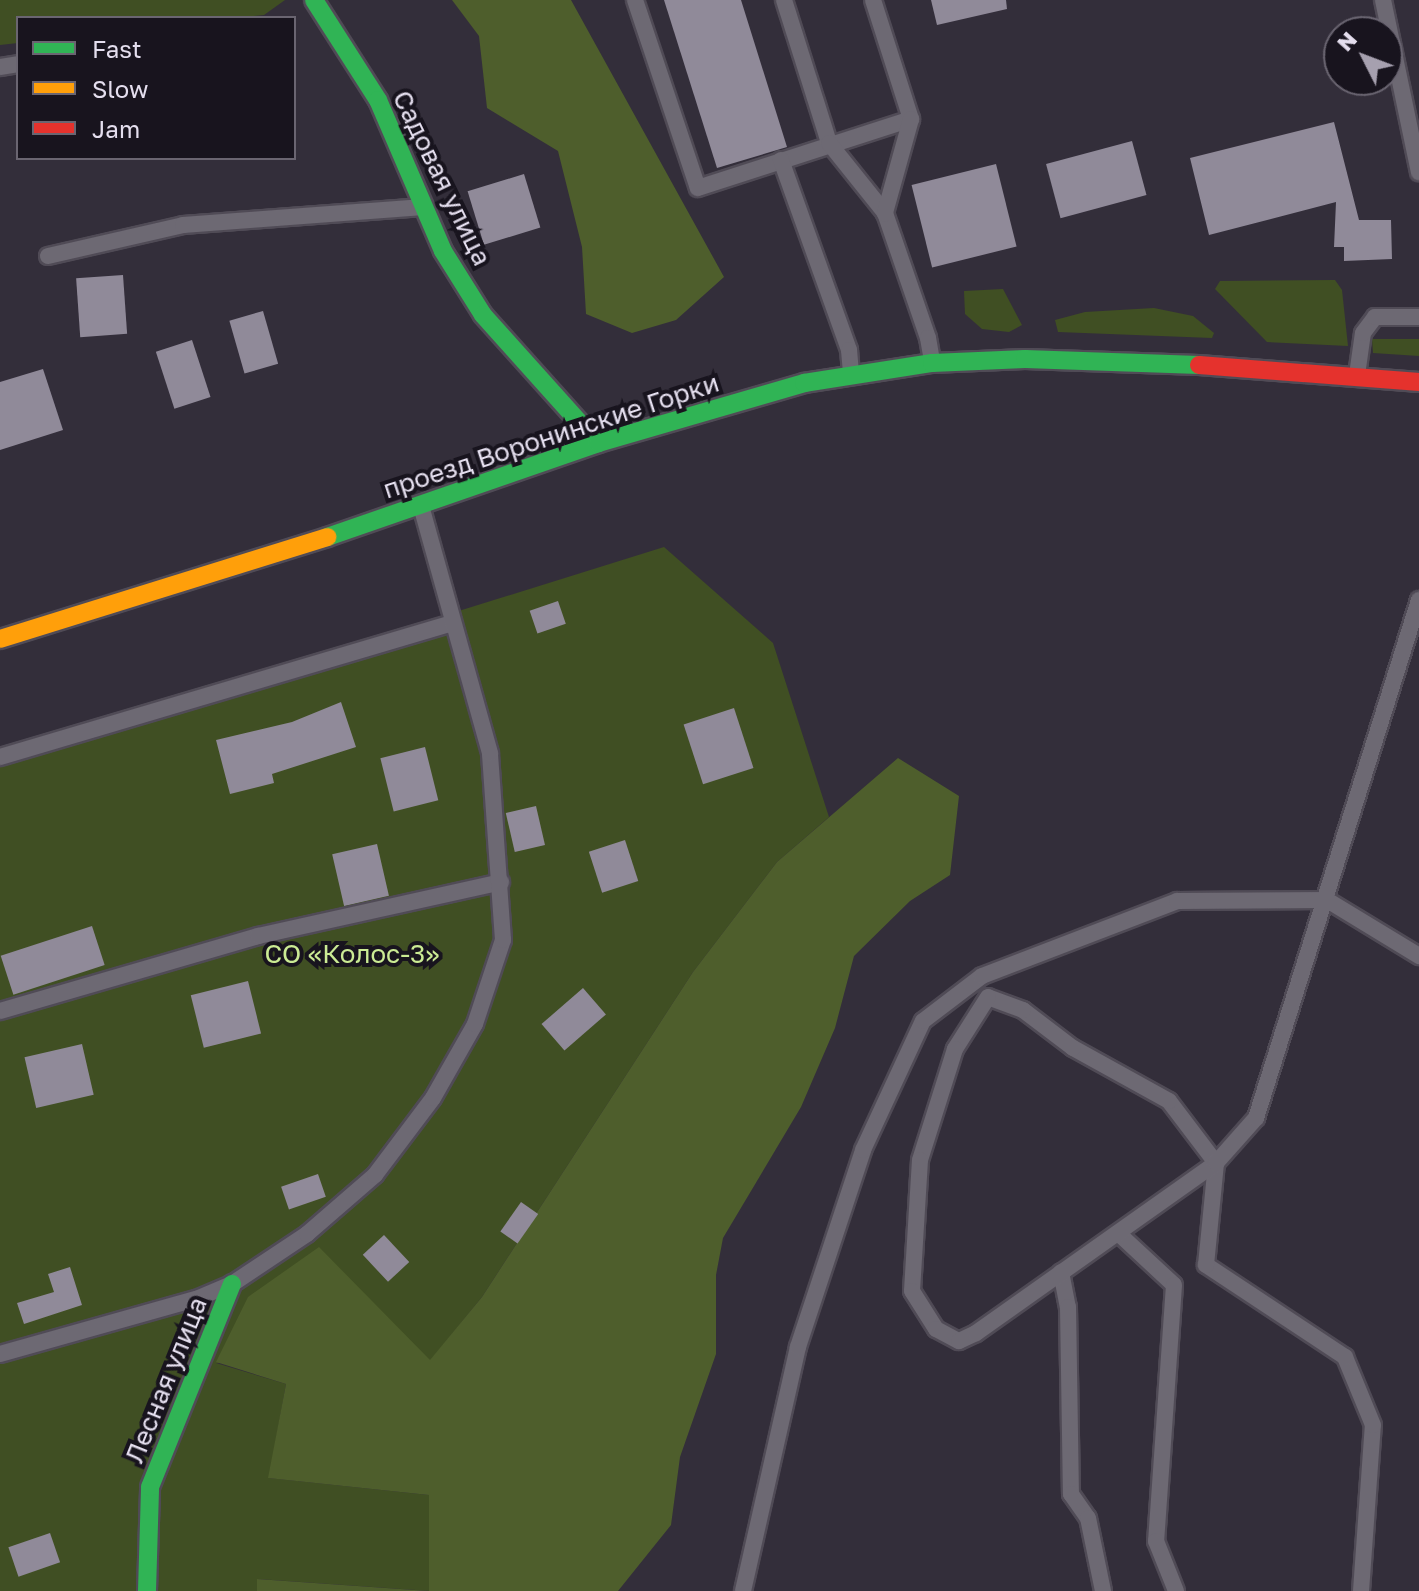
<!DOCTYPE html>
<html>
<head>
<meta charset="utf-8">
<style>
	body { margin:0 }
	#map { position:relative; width:1419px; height:1591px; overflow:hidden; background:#332e3a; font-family:"Golos Text",sans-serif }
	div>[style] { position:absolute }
	.green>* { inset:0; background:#404f23 }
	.forest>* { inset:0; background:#4e5e2c }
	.building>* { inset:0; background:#908a99; transform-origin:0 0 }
	.roads { filter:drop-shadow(2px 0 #504b56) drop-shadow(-2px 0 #504b56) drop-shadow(0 2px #504b56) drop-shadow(0 -2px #504b56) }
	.lane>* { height:16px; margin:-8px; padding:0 8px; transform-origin:8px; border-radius:8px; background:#6d6973 }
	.fast>* { height:18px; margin:-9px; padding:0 9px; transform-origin:9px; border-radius:9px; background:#30b455 }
	.slow>* { height:18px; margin:-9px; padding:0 9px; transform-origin:9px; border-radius:9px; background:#ff9f0a }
	.jam>* { height:18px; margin:-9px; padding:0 9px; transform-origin:9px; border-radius:9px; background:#e5322d }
	span { translate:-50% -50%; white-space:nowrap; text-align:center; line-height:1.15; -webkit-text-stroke:8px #18141e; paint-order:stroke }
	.street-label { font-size:26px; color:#e4deee }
	.park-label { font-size:26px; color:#cbeb94 }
	.legend { position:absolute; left:16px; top:16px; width:280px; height:144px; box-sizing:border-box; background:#18141e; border:2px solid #6a6571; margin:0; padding:10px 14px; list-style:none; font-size:24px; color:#e4deee }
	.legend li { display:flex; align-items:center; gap:16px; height:40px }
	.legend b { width:40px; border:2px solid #6a6571 }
	.north { position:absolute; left:1323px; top:16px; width:80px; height:80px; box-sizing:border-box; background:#18141e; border:2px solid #6a6571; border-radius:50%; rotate:312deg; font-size:22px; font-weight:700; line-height:32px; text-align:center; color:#e4deee }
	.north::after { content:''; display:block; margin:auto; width:28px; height:36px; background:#a6a0af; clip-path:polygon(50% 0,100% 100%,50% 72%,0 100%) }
</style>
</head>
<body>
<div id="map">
	<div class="green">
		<div style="clip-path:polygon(0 0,285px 0,264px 15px,236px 18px,18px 18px,18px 43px,0 45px)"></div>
		<div style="clip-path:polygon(1335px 280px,1342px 290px,1348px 346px,1267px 342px,1215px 289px,1220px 281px)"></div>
		<div style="clip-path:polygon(1003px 289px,1022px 325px,1009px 332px,982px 329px,965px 314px,964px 291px)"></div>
		<div style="clip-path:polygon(1154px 308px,1193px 316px,1214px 333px,1212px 338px,1058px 332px,1055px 320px,1085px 312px)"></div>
		<div style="clip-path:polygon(1372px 339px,1419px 339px,1419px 356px,1373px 353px)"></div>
		<div style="clip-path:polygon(664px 547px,773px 643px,829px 817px,777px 862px,693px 972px,482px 1297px,430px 1361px,216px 1363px,286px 1384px,269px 1478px,429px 1495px,430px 1591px,258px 1579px,257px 1591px,0 1591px,0 754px)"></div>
	</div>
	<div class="forest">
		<div style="clip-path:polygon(452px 0,571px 0,724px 277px,676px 320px,632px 333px,586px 314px,582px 247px,558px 151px,487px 108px,479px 36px)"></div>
		<div style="clip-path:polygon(898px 758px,959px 796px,950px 875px,910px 901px,854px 956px,835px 1028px,801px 1107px,723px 1238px,716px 1275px,716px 1354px,680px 1457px,671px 1525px,618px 1591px,257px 1591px,257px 1579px,429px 1591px,429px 1495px,268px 1478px,286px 1384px,216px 1362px,248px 1297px,319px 1247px,430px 1360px,482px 1297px,693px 972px,777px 862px)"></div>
	</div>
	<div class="building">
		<div style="clip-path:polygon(664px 0,741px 0,787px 147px,717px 168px)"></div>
		<div style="clip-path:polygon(931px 0,1006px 0,1007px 9px,937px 25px)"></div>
		<div style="clip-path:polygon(1334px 122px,1359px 220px,1391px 220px,1392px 259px,1344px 261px,1344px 247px,1334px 247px,1336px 202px,1209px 235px,1190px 158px)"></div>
		<div style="left:1132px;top:141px;width:56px;height:89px;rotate:75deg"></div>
		<div style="left:996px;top:164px;width:85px;height:87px;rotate:76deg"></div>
		<div style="left:524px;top:174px;width:56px;height:59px;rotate:73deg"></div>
		<div style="left:123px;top:275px;width:59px;height:47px;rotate:86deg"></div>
		<div style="left:263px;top:311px;width:55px;height:35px;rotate:74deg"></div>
		<div style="left:192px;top:340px;width:60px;height:38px;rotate:72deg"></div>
		<div style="clip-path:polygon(43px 369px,63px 430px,0 450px,0 382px)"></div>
		<div style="left:558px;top:601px;width:24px;height:30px;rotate:71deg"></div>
		<div style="clip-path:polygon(341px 702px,356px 747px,272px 774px,274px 783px,230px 794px,216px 740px,292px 722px)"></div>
		<div style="left:734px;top:708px;width:63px;height:53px;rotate:72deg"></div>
		<div style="left:425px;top:747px;width:55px;height:46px;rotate:76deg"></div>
		<div style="left:536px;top:806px;width:40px;height:31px;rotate:77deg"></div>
		<div style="left:625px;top:840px;width:43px;height:38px;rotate:72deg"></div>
		<div style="left:377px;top:844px;width:53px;height:46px;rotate:77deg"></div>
		<div style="left:92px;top:926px;width:41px;height:96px;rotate:72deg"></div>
		<div style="left:248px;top:981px;width:54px;height:59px;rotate:76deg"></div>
		<div style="left:583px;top:988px;width:35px;height:55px;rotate:49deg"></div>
		<div style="left:82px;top:1044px;width:52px;height:59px;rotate:77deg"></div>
		<div style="left:318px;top:1174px;width:24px;height:39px;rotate:71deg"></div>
		<div style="left:521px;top:1202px;width:21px;height:36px;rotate:35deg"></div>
		<div style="left:384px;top:1235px;width:37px;height:29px;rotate:47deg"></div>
		<div style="clip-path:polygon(70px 1267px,82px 1305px,24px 1324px,17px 1303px,54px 1292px,48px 1274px)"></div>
		<div style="left:50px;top:1533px;width:31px;height:44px;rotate:71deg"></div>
	</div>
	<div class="roads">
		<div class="lane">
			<div style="left:635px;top:0;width:198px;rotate:71.5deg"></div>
			<div style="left:698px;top:188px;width:224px;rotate:-17.9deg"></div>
			<div style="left:784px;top:0;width:150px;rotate:72.5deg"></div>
			<div style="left:829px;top:143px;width:90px;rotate:51.3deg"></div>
			<div style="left:885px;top:213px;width:132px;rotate:71deg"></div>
			<div style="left:928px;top:338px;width:23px;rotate:80deg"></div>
			<div style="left:873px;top:0;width:125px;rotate:72.3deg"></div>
			<div style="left:911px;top:119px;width:98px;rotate:105.5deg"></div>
			<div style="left:1383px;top:0;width:176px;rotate:78.2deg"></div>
			<div style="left:0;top:67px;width:18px;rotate:-9deg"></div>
			<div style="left:781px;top:160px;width:202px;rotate:70.3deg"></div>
			<div style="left:849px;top:350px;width:24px;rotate:85deg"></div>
			<div style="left:48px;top:256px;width:139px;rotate:-12.9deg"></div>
			<div style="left:183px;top:225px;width:241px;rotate:-4.3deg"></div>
			<div style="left:1357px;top:375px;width:42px;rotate:-81.9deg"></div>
			<div style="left:1363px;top:333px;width:20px;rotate:-53deg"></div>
			<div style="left:1375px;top:317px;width:44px"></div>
			<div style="left:0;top:757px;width:470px;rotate:-16.5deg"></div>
			<div style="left:0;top:1011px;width:269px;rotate:-16.2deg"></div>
			<div style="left:258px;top:936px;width:249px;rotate:-12.5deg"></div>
			<div style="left:1118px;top:1233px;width:76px;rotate:42.9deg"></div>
			<div style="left:1174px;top:1285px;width:257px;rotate:94deg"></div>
			<div style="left:1156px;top:1541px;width:54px;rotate:68.2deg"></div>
			<div style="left:1061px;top:1272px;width:36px;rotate:79deg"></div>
			<div style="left:1068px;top:1307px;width:187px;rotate:89.1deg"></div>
			<div style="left:1071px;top:1494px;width:29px;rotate:55deg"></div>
			<div style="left:1088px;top:1518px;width:75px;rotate:78.4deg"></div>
			<div style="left:0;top:1354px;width:204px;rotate:-15.7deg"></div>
			<div style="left:196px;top:1299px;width:39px;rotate:-23deg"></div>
			<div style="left:232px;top:1284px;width:90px;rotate:-33.7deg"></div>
			<div style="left:307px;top:1234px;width:90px;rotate:-40.9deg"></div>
			<div style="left:375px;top:1175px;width:96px;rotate:-53deg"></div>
			<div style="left:433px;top:1098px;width:85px;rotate:-60.4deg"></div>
			<div style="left:475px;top:1024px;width:89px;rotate:-71.6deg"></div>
			<div style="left:503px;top:940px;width:187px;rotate:-94deg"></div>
			<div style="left:490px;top:753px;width:253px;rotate:-105.6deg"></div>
			<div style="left:743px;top:1591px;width:250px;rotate:-77.3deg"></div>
			<div style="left:798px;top:1347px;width:207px;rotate:-71.7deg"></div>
			<div style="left:863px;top:1150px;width:142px;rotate:-65.1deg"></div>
			<div style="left:923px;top:1021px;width:74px;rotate:-37.3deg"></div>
			<div style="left:982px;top:976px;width:209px;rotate:-21deg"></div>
			<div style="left:1177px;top:901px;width:150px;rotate:-0.4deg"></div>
			<div style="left:1327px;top:900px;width:108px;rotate:31.3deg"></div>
			<div style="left:1361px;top:1591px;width:166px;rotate:-85.9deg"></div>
			<div style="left:1373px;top:1425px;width:74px;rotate:-112.4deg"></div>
			<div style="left:1345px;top:1357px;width:167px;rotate:-146.5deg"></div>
			<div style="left:1206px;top:1265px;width:102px;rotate:-84.4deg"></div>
			<div style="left:1216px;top:1163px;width:78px;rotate:-127.2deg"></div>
			<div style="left:1169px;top:1101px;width:110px;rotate:-151.1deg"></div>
			<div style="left:1073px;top:1048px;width:63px;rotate:-142.8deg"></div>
			<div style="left:1023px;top:1010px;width:37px;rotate:-160deg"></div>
			<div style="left:988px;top:997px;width:62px;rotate:122.4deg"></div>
			<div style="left:955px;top:1049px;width:116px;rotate:107.5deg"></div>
			<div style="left:920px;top:1160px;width:131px;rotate:93.5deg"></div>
			<div style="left:912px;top:1291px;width:45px;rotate:57.7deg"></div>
			<div style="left:936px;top:1329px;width:26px;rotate:28deg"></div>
			<div style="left:959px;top:1341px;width:19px;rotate:-25deg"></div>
			<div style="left:976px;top:1333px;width:294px;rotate:-35.3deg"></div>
			<div style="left:1216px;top:1163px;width:60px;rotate:-48.4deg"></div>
			<div style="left:1256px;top:1118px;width:543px;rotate:-72.53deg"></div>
		</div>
		<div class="fast">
			<div style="left:314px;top:0;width:119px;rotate:57.4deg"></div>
			<div style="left:378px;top:100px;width:164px;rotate:66.7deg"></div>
			<div style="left:443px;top:251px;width:75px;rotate:58deg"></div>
			<div style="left:483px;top:315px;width:172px;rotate:48.1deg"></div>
			<div style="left:327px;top:537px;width:287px;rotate:-19.1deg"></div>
			<div style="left:598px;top:443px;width:215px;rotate:-16.2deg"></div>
			<div style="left:804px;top:383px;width:130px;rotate:-8.9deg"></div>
			<div style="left:932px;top:363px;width:93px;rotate:-2.5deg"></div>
			<div style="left:1025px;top:359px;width:174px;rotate:2deg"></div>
			<div style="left:147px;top:1591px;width:104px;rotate:-88.3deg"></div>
			<div style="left:150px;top:1487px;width:219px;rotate:-68deg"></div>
		</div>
		<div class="slow">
			<div style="left:0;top:639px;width:343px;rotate:-17.3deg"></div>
		</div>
		<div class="jam">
			<div style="left:1199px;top:365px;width:221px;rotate:4.4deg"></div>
		</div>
	</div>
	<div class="street-label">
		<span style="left:442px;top:178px;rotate:64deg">Садовая улица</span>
		<span style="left:551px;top:436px;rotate:-18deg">проезд Воронинские Горки</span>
		<span style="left:166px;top:1380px;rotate:-68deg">Лесная улица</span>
	</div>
	<div class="park-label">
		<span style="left:352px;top:954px">СО «Колос-3»</span>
	</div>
	<ul class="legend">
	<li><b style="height:10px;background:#30b455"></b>Fast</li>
	<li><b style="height:10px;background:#ff9f0a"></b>Slow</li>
	<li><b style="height:10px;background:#e5322d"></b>Jam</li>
	</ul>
	<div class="north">N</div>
</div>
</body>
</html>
